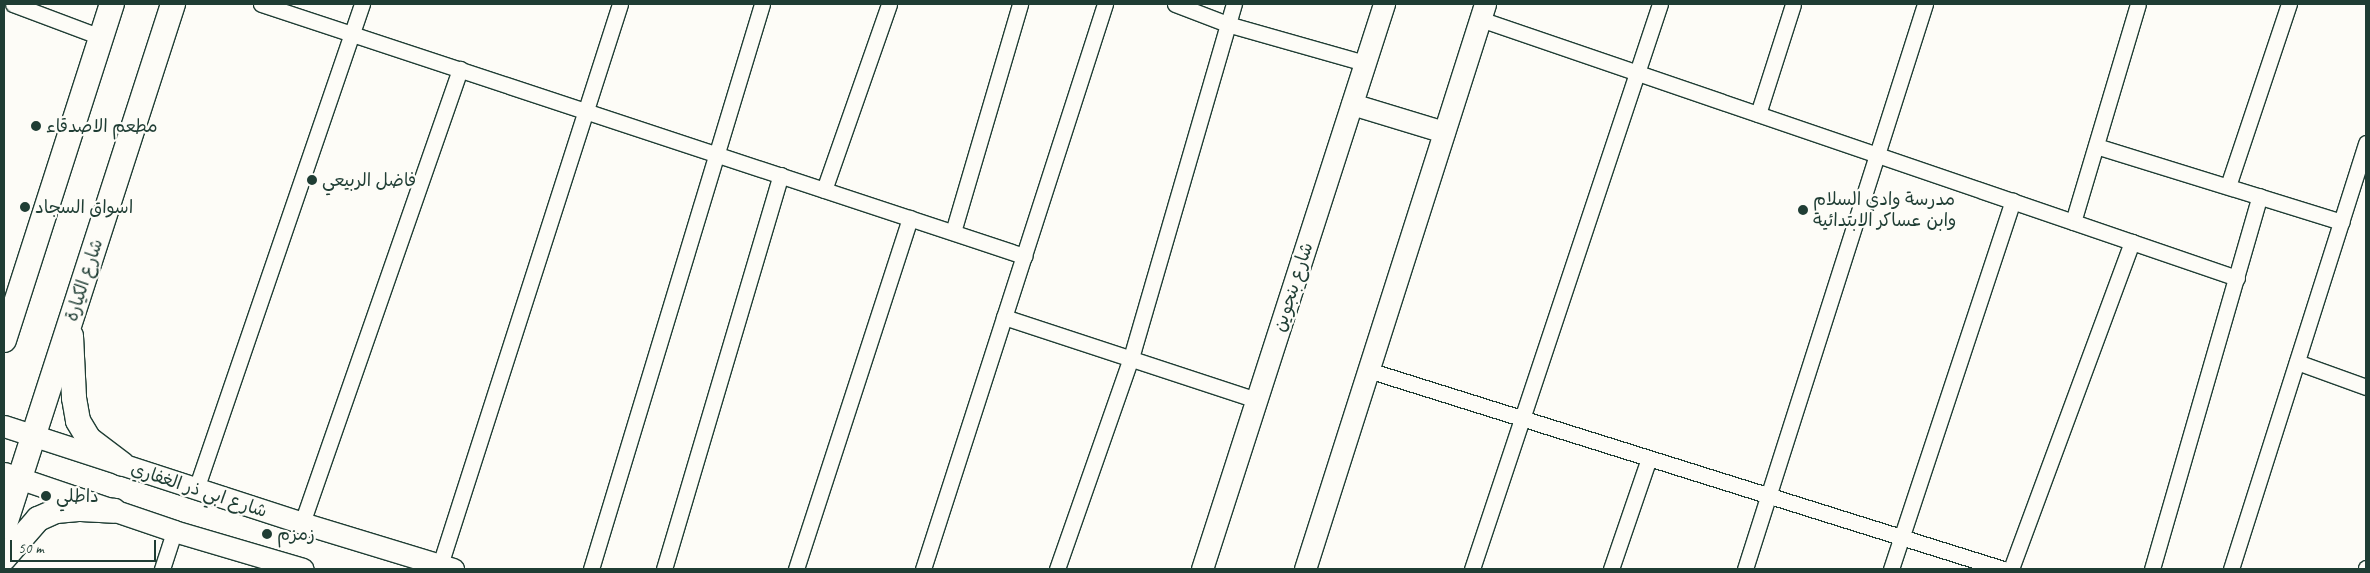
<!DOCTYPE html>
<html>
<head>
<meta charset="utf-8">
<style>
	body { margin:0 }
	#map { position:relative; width:2370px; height:573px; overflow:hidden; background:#fdfcf7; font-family:Caveat,"Playpen Sans Arabic",sans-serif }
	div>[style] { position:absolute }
	.roads { filter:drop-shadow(1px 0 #1f3d34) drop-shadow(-1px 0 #1f3d34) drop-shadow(0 1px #1f3d34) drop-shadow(0 -1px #1f3d34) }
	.street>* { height:15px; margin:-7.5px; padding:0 7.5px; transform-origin:7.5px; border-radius:7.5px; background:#fdfcf7 }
	.secondary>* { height:21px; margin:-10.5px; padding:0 10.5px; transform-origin:10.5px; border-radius:10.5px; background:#fdfcf7 }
	.primary>* { height:24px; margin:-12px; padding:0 12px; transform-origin:12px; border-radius:12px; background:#fdfcf7 }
	.dots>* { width:14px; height:14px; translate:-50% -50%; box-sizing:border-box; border:2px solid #fdfcf7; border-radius:50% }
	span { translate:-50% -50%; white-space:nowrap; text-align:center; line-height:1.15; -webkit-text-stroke:4.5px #fdfcf7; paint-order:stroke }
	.poi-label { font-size:18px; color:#1f3d34 }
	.left { translate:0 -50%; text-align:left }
	.street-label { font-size:18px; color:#1f3d34 }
	.frame { position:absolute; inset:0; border:5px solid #1f3d34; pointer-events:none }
	.scale { position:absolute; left:10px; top:540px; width:146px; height:22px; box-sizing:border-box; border:2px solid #1f3d34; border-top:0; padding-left:6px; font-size:15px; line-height:18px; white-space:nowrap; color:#1f3d34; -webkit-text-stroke:4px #fdfcf7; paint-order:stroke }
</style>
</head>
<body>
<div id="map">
	<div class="roads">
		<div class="street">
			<div style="left:13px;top:4px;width:94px;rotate:20.6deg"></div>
			<div style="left:261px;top:4px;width:804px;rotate:18.28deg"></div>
			<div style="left:1175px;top:4px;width:56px;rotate:21deg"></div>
			<div style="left:1227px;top:24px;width:143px;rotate:15.8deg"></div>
			<div style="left:1480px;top:19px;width:800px;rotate:18.89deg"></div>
			<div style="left:1758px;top:114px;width:115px;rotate:-72.3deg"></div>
			<div style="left:2096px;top:146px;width:257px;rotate:17.2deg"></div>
			<div style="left:2228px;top:186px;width:192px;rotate:-71.5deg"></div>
			<div style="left:824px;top:190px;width:197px;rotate:-70.7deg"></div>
			<div style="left:2073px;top:222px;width:227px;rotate:-73.4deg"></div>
			<div style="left:953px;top:232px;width:238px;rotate:-73.6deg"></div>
			<div style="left:1004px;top:317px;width:266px;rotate:18.2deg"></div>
			<div style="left:2297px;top:362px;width:73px;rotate:19.9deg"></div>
			<div style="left:1368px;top:370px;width:665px;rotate:17.4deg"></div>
			<div style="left:196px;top:489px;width:513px;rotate:-71.11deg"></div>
			<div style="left:302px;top:523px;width:481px;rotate:-70.8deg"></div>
			<div style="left:440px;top:565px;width:589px;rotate:-72.21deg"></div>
			<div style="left:162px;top:569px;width:40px;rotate:-72deg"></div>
			<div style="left:591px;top:569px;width:590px;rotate:-73.16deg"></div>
			<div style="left:664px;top:569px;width:411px;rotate:-73.5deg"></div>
			<div style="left:796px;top:569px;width:369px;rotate:-72deg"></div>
			<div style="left:923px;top:569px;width:594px;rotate:-72.15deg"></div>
			<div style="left:1057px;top:569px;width:224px;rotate:-70.7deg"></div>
			<div style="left:1131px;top:358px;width:369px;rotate:-73.8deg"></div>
			<div style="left:1472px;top:569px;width:595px;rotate:-71.6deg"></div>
			<div style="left:1611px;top:569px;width:117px;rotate:-71.1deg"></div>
			<div style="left:1745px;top:569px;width:593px;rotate:-72.33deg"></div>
			<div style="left:1891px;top:569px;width:388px;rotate:-71.7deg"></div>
			<div style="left:2011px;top:569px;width:349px;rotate:-69.7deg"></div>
			<div style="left:2152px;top:569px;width:388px;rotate:-73.9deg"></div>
			<div style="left:2231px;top:569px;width:447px;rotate:-72.4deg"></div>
			<div style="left:2366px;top:569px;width:1px;rotate:-90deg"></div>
		</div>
		<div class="secondary">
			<div style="left:1352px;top:104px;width:96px;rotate:16.9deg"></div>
			<div style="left:4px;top:426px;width:313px;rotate:18deg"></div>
			<div style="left:302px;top:523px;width:158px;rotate:16.9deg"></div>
			<div style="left:4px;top:473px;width:180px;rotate:18.8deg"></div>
			<div style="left:174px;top:531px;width:134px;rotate:16.4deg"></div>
			<div style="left:1202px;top:569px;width:594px;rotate:-72.15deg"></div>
			<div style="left:1305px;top:569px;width:593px;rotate:-72.33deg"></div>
		</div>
		<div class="primary">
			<div style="left:71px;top:336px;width:62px;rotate:87.2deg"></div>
			<div style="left:74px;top:398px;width:23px;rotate:80deg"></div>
			<div style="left:78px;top:421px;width:21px;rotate:59deg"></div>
			<div style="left:89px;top:439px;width:41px;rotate:37.1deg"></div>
			<div style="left:4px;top:340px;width:353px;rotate:-72.2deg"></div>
			<div style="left:4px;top:527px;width:550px;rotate:-72.09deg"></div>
			<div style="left:4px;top:558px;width:52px;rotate:-48.9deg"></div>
			<div style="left:38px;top:519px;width:20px;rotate:-24deg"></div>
			<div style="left:56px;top:511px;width:25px;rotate:-5deg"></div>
			<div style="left:81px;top:509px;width:33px;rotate:3deg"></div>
		</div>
	</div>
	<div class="dots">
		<div style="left:36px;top:126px;background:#1f3d34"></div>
		<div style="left:312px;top:180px;background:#1f3d34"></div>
		<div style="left:25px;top:207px;background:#1f3d34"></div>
		<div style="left:1803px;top:210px;background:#1f3d34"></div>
		<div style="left:46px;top:496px;background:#1f3d34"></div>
		<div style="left:267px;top:534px;background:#1f3d34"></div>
	</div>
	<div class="poi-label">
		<span class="left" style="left:46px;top:126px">مطعم الاصدقاء</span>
		<span class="left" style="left:322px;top:180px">فاضل الربيعي</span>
		<span class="left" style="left:1813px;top:210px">مدرسة وادي السلام<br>وابن عساكر الابتدائية</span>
		<span class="left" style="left:35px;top:207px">اسواق السجاد</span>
		<span class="left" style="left:56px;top:496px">داطلي</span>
		<span class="left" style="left:277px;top:534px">زمزم</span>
	</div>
	<div class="street-label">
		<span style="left:84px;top:280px;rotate:-72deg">شارع الكيارة</span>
		<span style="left:1293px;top:287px;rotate:-72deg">شارع بنجوين</span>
		<span style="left:199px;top:490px;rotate:18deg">شارع ابي ذر الغفاري</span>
	</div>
	<div class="frame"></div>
	<div class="scale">50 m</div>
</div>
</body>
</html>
